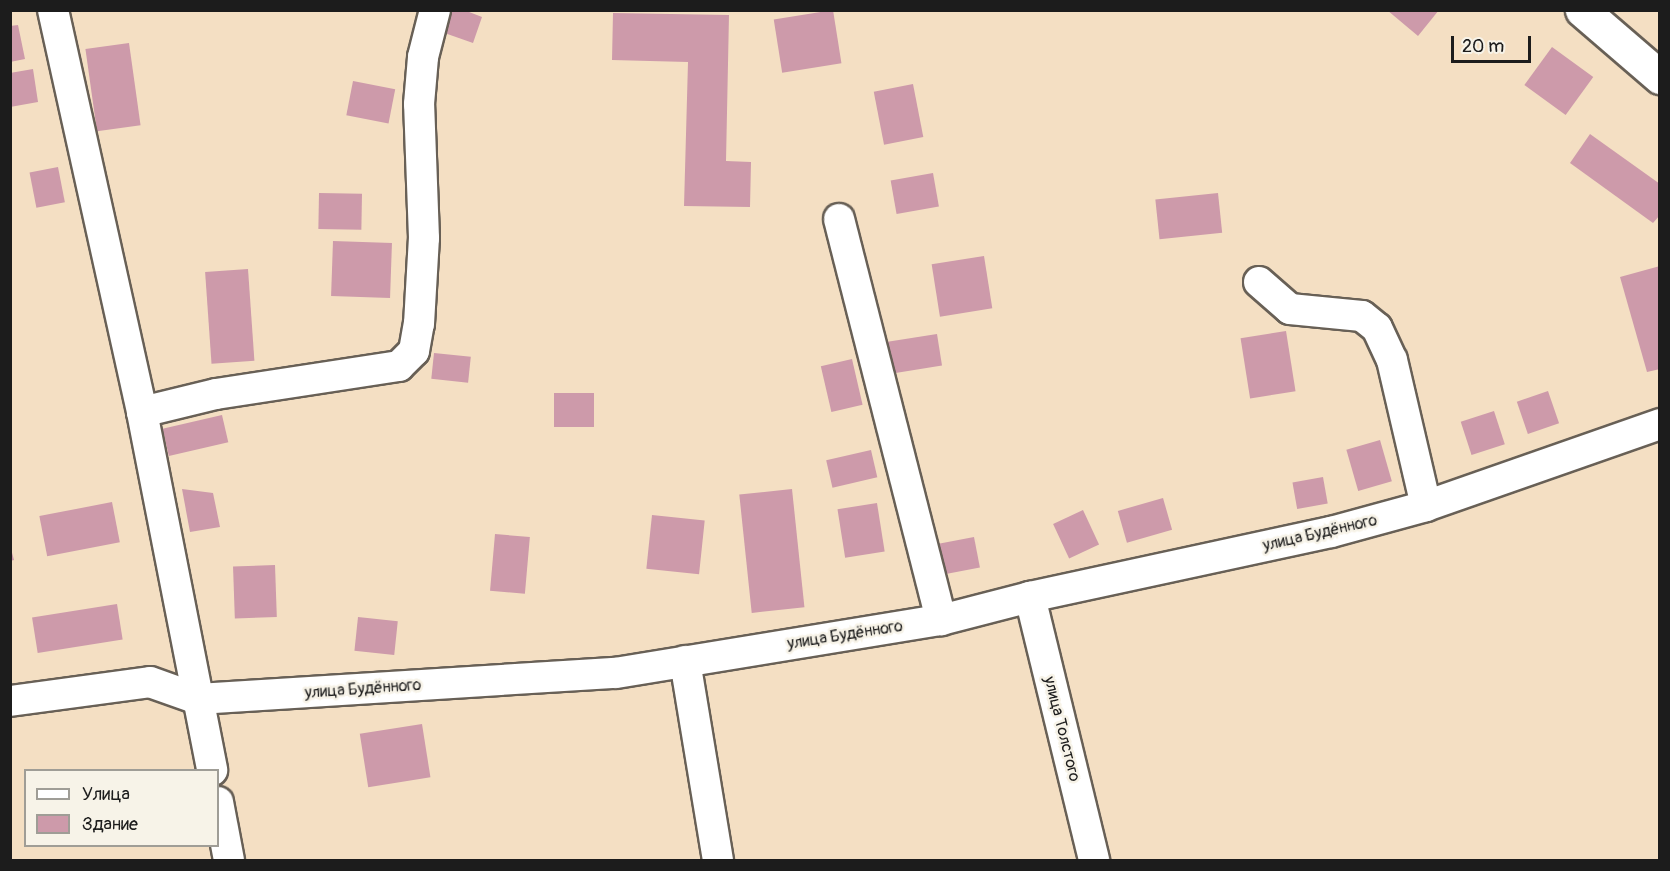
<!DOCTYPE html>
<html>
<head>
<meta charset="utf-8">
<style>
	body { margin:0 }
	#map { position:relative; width:1670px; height:871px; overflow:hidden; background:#f4dfc3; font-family:Pangolin,sans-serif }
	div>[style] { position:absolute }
	.building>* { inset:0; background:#cd9aaa; transform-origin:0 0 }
	.roads { filter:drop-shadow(2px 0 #686056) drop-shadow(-2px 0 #686056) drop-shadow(0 2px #686056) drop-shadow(0 -2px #686056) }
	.minor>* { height:30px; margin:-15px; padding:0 15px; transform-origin:15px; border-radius:15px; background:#fff }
	.secondary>* { height:33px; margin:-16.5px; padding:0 16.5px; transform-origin:16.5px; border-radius:16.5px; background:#fff }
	span { translate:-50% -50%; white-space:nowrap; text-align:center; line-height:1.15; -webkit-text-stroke:5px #f7f3e8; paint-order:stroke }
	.street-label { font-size:16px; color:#1c1c1c }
	.frame { position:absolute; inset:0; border:12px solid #1c1c1c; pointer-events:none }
	.legend { position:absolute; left:24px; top:769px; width:195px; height:78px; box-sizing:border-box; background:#f7f3e8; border:2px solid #9f9d96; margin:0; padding:8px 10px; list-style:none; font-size:18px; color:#1c1c1c }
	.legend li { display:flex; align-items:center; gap:12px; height:30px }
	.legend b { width:30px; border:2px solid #9f9d96 }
	.scale { position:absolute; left:1451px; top:36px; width:80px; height:27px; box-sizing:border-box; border:3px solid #1c1c1c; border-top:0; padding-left:8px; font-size:18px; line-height:21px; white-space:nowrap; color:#1c1c1c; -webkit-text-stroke:4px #f7f3e8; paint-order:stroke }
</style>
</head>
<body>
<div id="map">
	<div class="building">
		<div style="clip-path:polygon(442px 10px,464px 10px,482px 17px,473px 43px,436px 30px)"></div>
		<div style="left:833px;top:10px;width:54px;height:60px;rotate:81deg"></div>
		<div style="clip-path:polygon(1387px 10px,1439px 10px,1418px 36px)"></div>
		<div style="clip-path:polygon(613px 13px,729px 15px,726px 161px,751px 162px,750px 207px,684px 206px,688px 62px,612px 60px)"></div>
		<div style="clip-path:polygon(18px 25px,25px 59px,10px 62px,10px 26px)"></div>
		<div style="left:129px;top:43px;width:83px;height:44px;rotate:82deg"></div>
		<div style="left:1552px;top:47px;width:51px;height:47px;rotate:36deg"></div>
		<div style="clip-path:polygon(33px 69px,38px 102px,10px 107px,10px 73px)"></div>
		<div style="left:353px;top:81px;width:43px;height:35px;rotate:11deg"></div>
		<div style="left:913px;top:84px;width:54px;height:40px;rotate:79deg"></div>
		<div style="clip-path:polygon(1590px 134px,1660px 184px,1660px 215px,1653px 223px,1570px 163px)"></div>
		<div style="left:58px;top:167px;width:36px;height:29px;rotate:79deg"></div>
		<div style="left:933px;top:173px;width:34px;height:43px;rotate:80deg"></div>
		<div style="left:319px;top:193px;width:43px;height:36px;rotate:1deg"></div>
		<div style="left:1218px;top:193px;width:40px;height:63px;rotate:84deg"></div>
		<div style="left:333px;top:241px;width:59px;height:55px;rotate:2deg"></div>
		<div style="left:984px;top:256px;width:53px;height:53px;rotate:81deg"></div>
		<div style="clip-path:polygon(1660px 266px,1660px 369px,1647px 372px,1620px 277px)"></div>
		<div style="left:248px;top:269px;width:92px;height:43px;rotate:86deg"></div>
		<div style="left:1286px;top:331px;width:61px;height:46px;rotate:81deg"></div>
		<div style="left:937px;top:334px;width:32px;height:58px;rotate:81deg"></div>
		<div style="left:434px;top:353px;width:37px;height:26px;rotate:6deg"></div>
		<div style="left:852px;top:359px;width:47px;height:32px;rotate:77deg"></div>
		<div style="left:1548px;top:391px;width:34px;height:33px;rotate:71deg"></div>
		<div style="left:554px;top:393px;width:40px;height:34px"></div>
		<div style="left:1494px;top:411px;width:35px;height:35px;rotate:72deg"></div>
		<div style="left:222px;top:415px;width:28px;height:61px;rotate:77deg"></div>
		<div style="left:1380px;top:440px;width:43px;height:35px;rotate:74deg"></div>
		<div style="left:871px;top:450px;width:28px;height:46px;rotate:77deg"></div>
		<div style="left:1323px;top:477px;width:27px;height:31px;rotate:80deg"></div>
		<div style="clip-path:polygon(182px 489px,213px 493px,220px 527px,190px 532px)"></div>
		<div style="left:792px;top:489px;width:119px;height:53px;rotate:84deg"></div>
		<div style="left:1163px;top:498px;width:33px;height:47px;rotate:74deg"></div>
		<div style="left:112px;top:502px;width:41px;height:74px;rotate:79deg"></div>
		<div style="left:877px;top:503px;width:49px;height:40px;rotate:81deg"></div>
		<div style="left:1083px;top:510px;width:38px;height:33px;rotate:65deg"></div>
		<div style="left:652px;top:515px;width:53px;height:54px;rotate:6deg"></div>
		<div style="left:495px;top:534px;width:35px;height:57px;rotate:5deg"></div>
		<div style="left:974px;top:537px;width:31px;height:36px;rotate:79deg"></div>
		<div style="clip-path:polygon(10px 545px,14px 560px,10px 561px)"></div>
		<div style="left:275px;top:565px;width:52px;height:42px;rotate:88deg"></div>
		<div style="left:117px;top:604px;width:36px;height:86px;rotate:81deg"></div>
		<div style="left:358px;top:617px;width:40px;height:34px;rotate:6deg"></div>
		<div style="left:422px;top:724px;width:54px;height:63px;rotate:81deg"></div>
	</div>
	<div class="roads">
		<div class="minor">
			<div style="left:53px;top:10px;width:412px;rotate:77.5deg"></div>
			<div style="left:142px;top:412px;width:365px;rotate:78.9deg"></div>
			<div style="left:839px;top:219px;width:414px;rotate:75.7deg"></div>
			<div style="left:1259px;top:282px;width:41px;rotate:41.1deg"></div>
			<div style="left:1290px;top:309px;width:72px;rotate:5.6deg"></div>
			<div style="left:1362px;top:316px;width:19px;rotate:39deg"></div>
			<div style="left:1377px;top:328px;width:35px;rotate:65deg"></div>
			<div style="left:1392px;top:360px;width:150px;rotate:76.9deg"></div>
			<div style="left:142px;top:412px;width:76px;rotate:-13.7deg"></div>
			<div style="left:216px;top:394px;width:185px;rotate:-8.7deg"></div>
			<div style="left:399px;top:366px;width:21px;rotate:-45deg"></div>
			<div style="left:414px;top:351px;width:27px;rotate:-80deg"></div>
			<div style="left:419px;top:324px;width:86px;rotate:-86.7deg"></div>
			<div style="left:424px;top:238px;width:134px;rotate:-92.1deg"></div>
			<div style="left:419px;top:104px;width:47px;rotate:-85.1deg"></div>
			<div style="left:423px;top:57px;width:49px;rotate:-75.7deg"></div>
			<div style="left:1030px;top:597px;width:271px;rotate:76.3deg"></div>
			<div style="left:685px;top:661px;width:202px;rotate:80.6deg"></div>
			<div style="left:10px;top:701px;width:141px;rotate:-7.7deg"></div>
			<div style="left:150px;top:682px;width:51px;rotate:19.5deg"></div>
			<div style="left:198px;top:699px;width:419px;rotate:-3.6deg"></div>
			<div style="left:616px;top:673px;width:329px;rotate:-9.3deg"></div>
			<div style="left:941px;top:620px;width:92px;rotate:-14.5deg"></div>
			<div style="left:1030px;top:597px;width:308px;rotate:-12.2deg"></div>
			<div style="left:1331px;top:532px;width:98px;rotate:-15.3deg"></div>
			<div style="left:1426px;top:506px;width:248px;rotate:-19.3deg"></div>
			<div style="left:218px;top:802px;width:59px;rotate:79.3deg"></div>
		</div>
		<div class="secondary">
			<div style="left:1582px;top:10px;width:103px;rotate:40.7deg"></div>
		</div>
	</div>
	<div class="street-label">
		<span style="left:1320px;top:533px;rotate:-13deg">улица Будённого</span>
		<span style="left:845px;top:635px;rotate:-9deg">улица Будённого</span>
		<span style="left:363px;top:689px;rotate:-4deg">улица Будённого</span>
		<span style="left:1062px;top:729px;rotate:76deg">улица Толстого</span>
	</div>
	<div class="frame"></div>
	<ul class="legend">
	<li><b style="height:8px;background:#fff"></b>Улица</li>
	<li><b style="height:16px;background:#cd9aaa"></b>Здание</li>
	</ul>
	<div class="scale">20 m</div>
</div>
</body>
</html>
